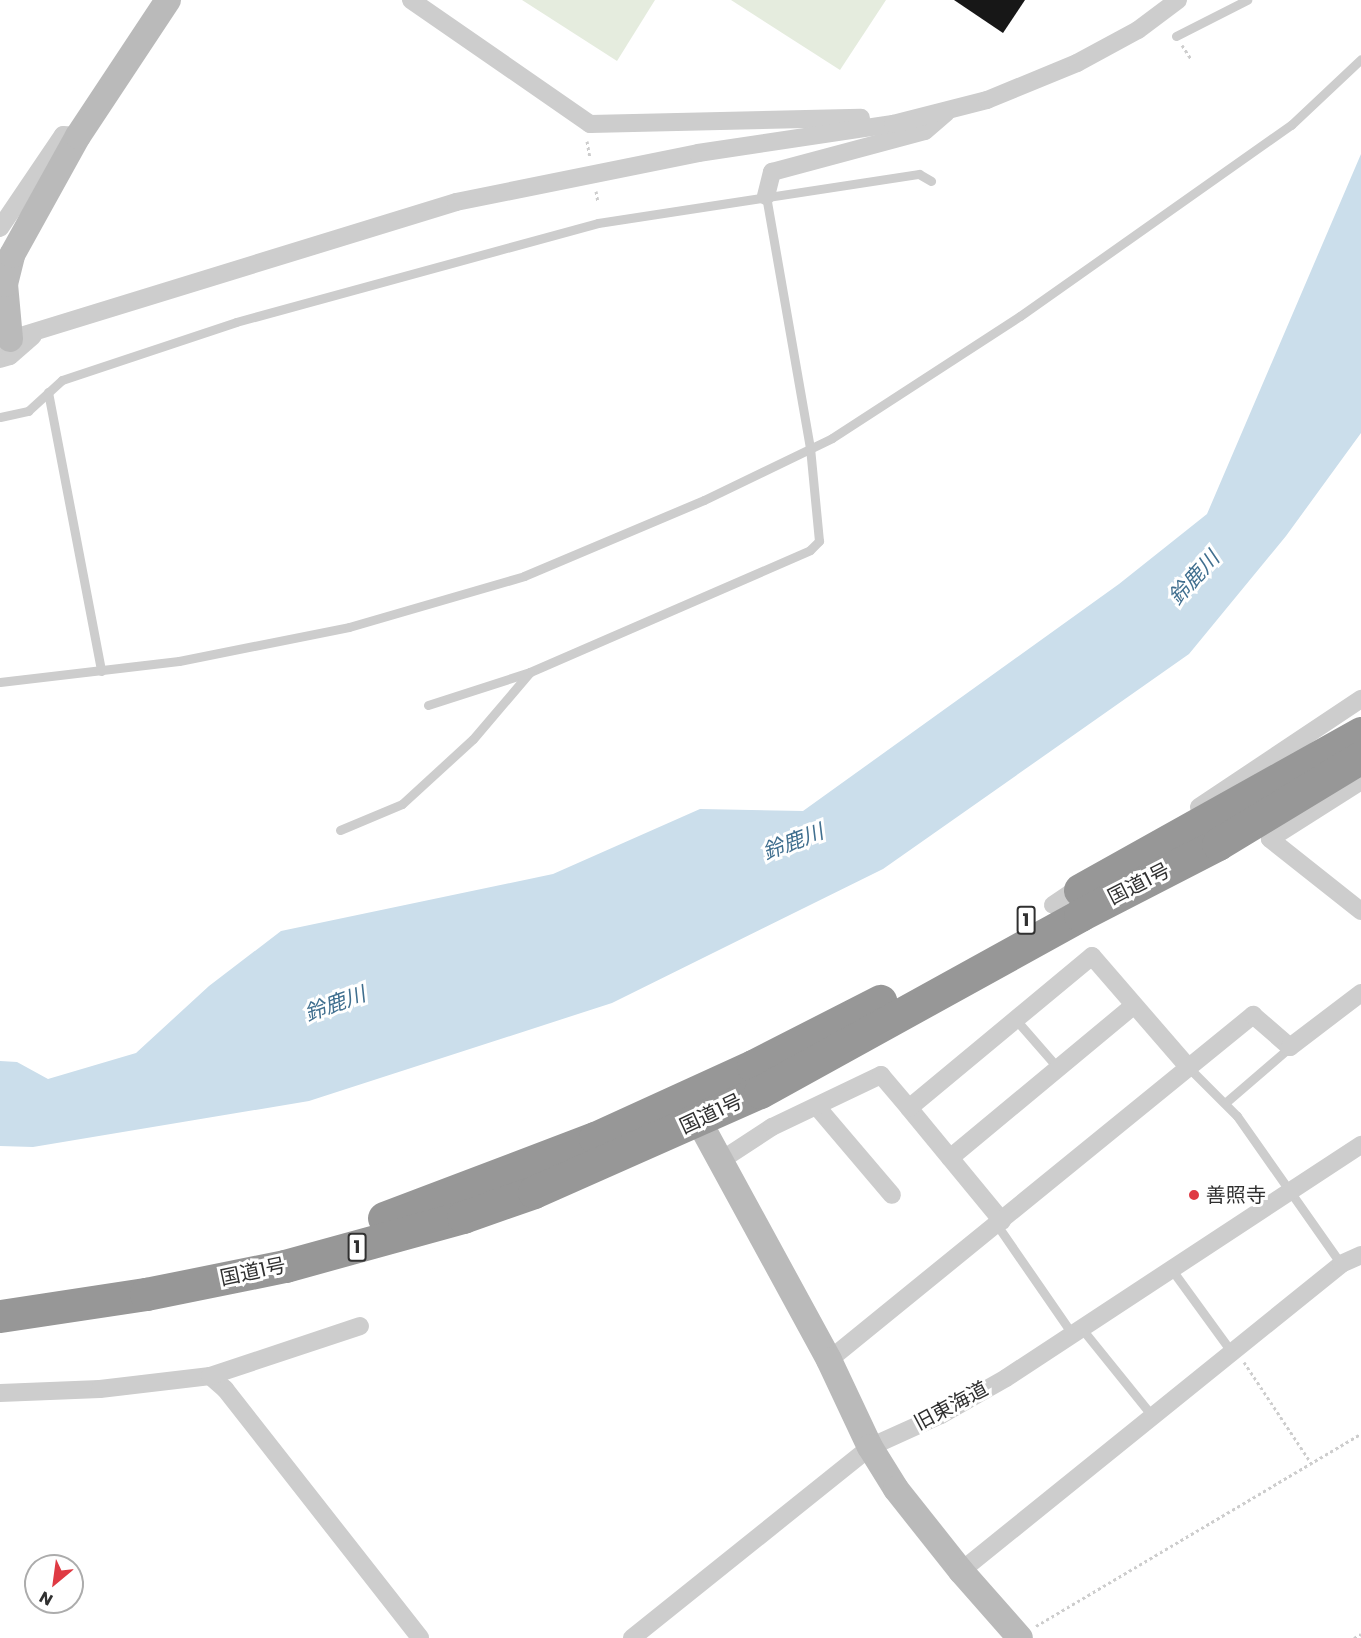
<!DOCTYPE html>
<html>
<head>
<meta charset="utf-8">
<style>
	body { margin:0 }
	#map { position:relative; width:1361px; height:1638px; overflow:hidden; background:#fff; font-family:Poppins,"Noto Sans JP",sans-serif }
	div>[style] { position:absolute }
	.green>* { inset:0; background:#e5ecde }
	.water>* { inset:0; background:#cbdeeb }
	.building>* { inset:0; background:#171717 }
	.path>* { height:3px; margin-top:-1.5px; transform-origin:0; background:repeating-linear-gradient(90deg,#cdcdcd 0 3px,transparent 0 6px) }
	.lane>* { height:9px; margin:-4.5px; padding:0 4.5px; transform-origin:4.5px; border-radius:4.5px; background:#cdcdcd }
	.street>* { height:18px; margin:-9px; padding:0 9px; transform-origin:9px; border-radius:9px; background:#cdcdcd }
	.secondary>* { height:26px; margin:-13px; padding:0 13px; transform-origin:13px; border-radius:13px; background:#bababa }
	.highway>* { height:33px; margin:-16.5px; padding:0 16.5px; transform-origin:16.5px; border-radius:16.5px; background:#979797 }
	.dots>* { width:16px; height:16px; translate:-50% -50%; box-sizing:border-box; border:3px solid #fff; border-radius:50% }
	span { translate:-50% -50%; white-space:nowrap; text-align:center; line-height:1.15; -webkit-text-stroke:6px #fff; paint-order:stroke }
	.shield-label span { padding:2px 4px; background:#fff; border:2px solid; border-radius:4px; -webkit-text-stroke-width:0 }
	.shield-label { font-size:18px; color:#303030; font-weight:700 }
	.street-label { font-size:20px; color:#303030 }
	.poi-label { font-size:20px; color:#303030 }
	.left { translate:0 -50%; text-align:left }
	.water-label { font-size:21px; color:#406f8f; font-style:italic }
	.north { position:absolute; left:24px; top:1554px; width:60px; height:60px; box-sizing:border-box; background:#fff; border:2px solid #acacac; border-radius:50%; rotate:209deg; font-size:16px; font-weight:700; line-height:24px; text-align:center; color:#303030 }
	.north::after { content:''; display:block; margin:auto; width:21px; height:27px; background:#df3a43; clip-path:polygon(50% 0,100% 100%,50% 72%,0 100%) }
</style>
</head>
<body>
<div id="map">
	<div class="green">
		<div style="clip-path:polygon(522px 0,655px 0,617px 61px)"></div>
		<div style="clip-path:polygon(731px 0,886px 0,840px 70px)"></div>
	</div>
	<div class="water">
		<div style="clip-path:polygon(1361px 154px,1361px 433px,1286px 536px,1189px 654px,883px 869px,612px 1003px,309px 1101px,33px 1147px,0 1146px,0 1061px,17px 1062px,48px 1079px,136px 1053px,209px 986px,281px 931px,553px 874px,700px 809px,803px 811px,1119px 584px,1207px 514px)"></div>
	</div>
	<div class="building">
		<div style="clip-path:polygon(954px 0,1025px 0,1003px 33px)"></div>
	</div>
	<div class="path">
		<div style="left:1182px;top:45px;width:17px;rotate:57deg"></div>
		<div style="left:587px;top:141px;width:17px;rotate:80deg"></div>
		<div style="left:596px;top:191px;width:11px;rotate:80deg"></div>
		<div style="left:1244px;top:1362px;width:121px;rotate:56.4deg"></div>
		<div style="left:1036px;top:1626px;width:377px;rotate:-30.6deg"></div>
		<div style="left:1354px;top:1638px;width:8px;rotate:-30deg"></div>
	</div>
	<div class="lane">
		<div style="left:1176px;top:36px;width:80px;rotate:-26.9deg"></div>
		<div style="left:48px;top:392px;width:284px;rotate:79.2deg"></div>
		<div style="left:0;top:417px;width:29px;rotate:-12deg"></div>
		<div style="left:28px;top:411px;width:46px;rotate:-42.4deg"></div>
		<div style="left:62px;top:380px;width:183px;rotate:-18.4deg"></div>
		<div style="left:236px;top:322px;width:375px;rotate:-15.3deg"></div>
		<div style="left:598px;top:223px;width:325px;rotate:-8.7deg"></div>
		<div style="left:919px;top:174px;width:14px;rotate:30deg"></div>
		<div style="left:0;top:682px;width:180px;rotate:-6.7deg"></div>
		<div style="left:179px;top:661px;width:173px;rotate:-11.3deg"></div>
		<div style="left:349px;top:627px;width:182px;rotate:-16.2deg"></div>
		<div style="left:524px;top:576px;width:195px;rotate:-22.9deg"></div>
		<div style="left:704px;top:500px;width:142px;rotate:-25.8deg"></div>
		<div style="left:832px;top:438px;width:224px;rotate:-33deg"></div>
		<div style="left:1020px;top:316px;width:332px;rotate:-35.2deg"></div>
		<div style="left:1291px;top:125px;width:96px;rotate:-43.3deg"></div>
		<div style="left:428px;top:705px;width:107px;rotate:-17.9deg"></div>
		<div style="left:530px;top:672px;width:305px;rotate:-23.5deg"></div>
		<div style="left:810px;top:550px;width:13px;rotate:-45deg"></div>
		<div style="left:819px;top:541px;width:93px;rotate:-95.5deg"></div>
		<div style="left:810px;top:448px;width:256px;rotate:-99.9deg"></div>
		<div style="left:340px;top:830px;width:67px;rotate:-22.8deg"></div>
		<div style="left:402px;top:804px;width:96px;rotate:-42.5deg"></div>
		<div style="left:473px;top:739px;width:88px;rotate:-49.6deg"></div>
		<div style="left:1017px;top:1021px;width:62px;rotate:48.9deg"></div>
		<div style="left:1189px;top:1068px;width:68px;rotate:45deg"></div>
		<div style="left:1237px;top:1116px;width:181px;rotate:54.9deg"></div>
		<div style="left:1225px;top:1103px;width:86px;rotate:-40.7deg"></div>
		<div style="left:997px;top:1225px;width:134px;rotate:55.4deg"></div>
		<div style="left:1172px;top:1270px;width:104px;rotate:54deg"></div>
		<div style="left:1082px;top:1329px;width:113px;rotate:51.1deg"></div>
	</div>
	<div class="street">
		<div style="left:411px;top:0;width:218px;rotate:34.7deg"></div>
		<div style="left:590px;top:124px;width:271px;rotate:-1.3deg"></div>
		<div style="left:766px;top:196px;width:25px;rotate:-76deg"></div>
		<div style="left:772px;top:172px;width:158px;rotate:-15deg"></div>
		<div style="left:925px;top:131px;width:28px;rotate:-41deg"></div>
		<div style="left:0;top:228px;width:112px;rotate:-55.9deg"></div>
		<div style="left:63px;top:135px;width:15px;rotate:4deg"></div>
		<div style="left:1px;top:342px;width:476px;rotate:-17.1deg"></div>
		<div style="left:456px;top:202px;width:247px;rotate:-11.4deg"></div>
		<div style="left:698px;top:153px;width:197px;rotate:-8.5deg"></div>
		<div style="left:893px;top:124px;width:97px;rotate:-14.3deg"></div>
		<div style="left:987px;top:100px;width:97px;rotate:-22.3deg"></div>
		<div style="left:1077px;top:63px;width:69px;rotate:-28.4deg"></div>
		<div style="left:1138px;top:30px;width:50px;rotate:-36.9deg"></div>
		<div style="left:0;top:359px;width:10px;rotate:-17deg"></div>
		<div style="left:10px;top:356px;width:30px;rotate:-41deg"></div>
		<div style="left:1361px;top:781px;width:108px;rotate:147.5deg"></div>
		<div style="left:1270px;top:839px;width:116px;rotate:38.4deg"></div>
		<div style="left:1199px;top:807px;width:195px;rotate:-33.7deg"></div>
		<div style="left:1053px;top:905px;width:37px;rotate:-34deg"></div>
		<div style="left:818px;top:1108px;width:114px;rotate:49.6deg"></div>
		<div style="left:950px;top:1158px;width:238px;rotate:-39.7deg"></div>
		<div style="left:720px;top:1161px;width:62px;rotate:-33.2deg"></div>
		<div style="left:772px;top:1127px;width:121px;rotate:-25.5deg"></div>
		<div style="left:881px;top:1075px;width:43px;rotate:49.7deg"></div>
		<div style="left:1002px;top:1221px;width:146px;rotate:-129.5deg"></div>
		<div style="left:909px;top:1108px;width:238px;rotate:-39.7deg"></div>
		<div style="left:1092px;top:956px;width:148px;rotate:49.1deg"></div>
		<div style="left:829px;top:1360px;width:547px;rotate:-39.13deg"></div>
		<div style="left:1253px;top:1015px;width:49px;rotate:40.9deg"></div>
		<div style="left:1290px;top:1047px;width:89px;rotate:-37.3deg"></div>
		<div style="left:210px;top:1376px;width:20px;rotate:41deg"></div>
		<div style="left:225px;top:1389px;width:316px;rotate:51.9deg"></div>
		<div style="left:0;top:1393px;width:100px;rotate:-2.3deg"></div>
		<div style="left:100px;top:1389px;width:111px;rotate:-6.7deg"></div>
		<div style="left:210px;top:1376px;width:158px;rotate:-18.4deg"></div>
		<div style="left:961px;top:1571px;width:489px;rotate:-38.9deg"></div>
		<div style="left:1341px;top:1264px;width:22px;rotate:-24deg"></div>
		<div style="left:632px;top:1638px;width:305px;rotate:-38.7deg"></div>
		<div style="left:870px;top:1447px;width:78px;rotate:-24.3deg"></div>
		<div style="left:941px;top:1415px;width:75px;rotate:-29.6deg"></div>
		<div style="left:1006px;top:1378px;width:425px;rotate:-33.3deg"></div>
	</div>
	<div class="secondary">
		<div style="left:10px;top:339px;width:55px;rotate:-95.2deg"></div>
		<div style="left:5px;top:284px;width:30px;rotate:-76deg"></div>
		<div style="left:12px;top:255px;width:136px;rotate:-61deg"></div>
		<div style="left:78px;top:136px;width:163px;rotate:-56.5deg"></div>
		<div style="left:689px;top:1103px;width:293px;rotate:61.4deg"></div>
		<div style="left:829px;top:1360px;width:96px;rotate:64.8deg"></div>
		<div style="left:870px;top:1447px;width:49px;rotate:58.2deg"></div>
		<div style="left:896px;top:1489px;width:105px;rotate:51.6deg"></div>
		<div style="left:961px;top:1571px;width:89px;rotate:48.6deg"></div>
	</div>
	<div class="highway">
		<div style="left:1080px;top:890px;width:322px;rotate:-29.2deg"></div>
		<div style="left:384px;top:1218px;width:226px;rotate:-20.8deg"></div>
		<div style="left:595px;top:1138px;width:174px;rotate:-24.5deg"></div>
		<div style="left:753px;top:1066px;width:143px;rotate:-27.1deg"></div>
		<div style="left:0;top:1316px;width:148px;rotate:-8.6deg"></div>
		<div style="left:146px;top:1294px;width:142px;rotate:-11.4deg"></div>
		<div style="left:285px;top:1266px;width:185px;rotate:-15.4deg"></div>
		<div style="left:463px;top:1217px;width:75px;rotate:-19.4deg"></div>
		<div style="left:534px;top:1192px;width:247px;rotate:-23.9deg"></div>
		<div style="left:760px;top:1092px;width:366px;rotate:-28.9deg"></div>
		<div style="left:1080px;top:915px;width:155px;rotate:-27.2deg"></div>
		<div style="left:1218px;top:844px;width:167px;rotate:-31.3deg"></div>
	</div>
	<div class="dots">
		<div style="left:1194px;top:1195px;background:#df3a43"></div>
	</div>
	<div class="shield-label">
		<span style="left:1026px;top:920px">1</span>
		<span style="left:357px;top:1247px">1</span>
	</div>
	<div class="street-label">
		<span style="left:1139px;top:884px;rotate:-27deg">国道1号</span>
		<span style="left:711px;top:1114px;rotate:-25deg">国道1号</span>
		<span style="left:253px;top:1272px;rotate:-12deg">国道1号</span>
		<span style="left:951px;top:1406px;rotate:-28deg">旧東海道</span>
	</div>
	<div class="poi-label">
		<span class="left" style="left:1206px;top:1195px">善照寺</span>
	</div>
	<div class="water-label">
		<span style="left:1194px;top:578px;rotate:-48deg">鈴鹿川</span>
		<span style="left:793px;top:842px;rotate:-21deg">鈴鹿川</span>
		<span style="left:335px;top:1004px;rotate:-20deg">鈴鹿川</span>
	</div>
	<div class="north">N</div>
</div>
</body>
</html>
